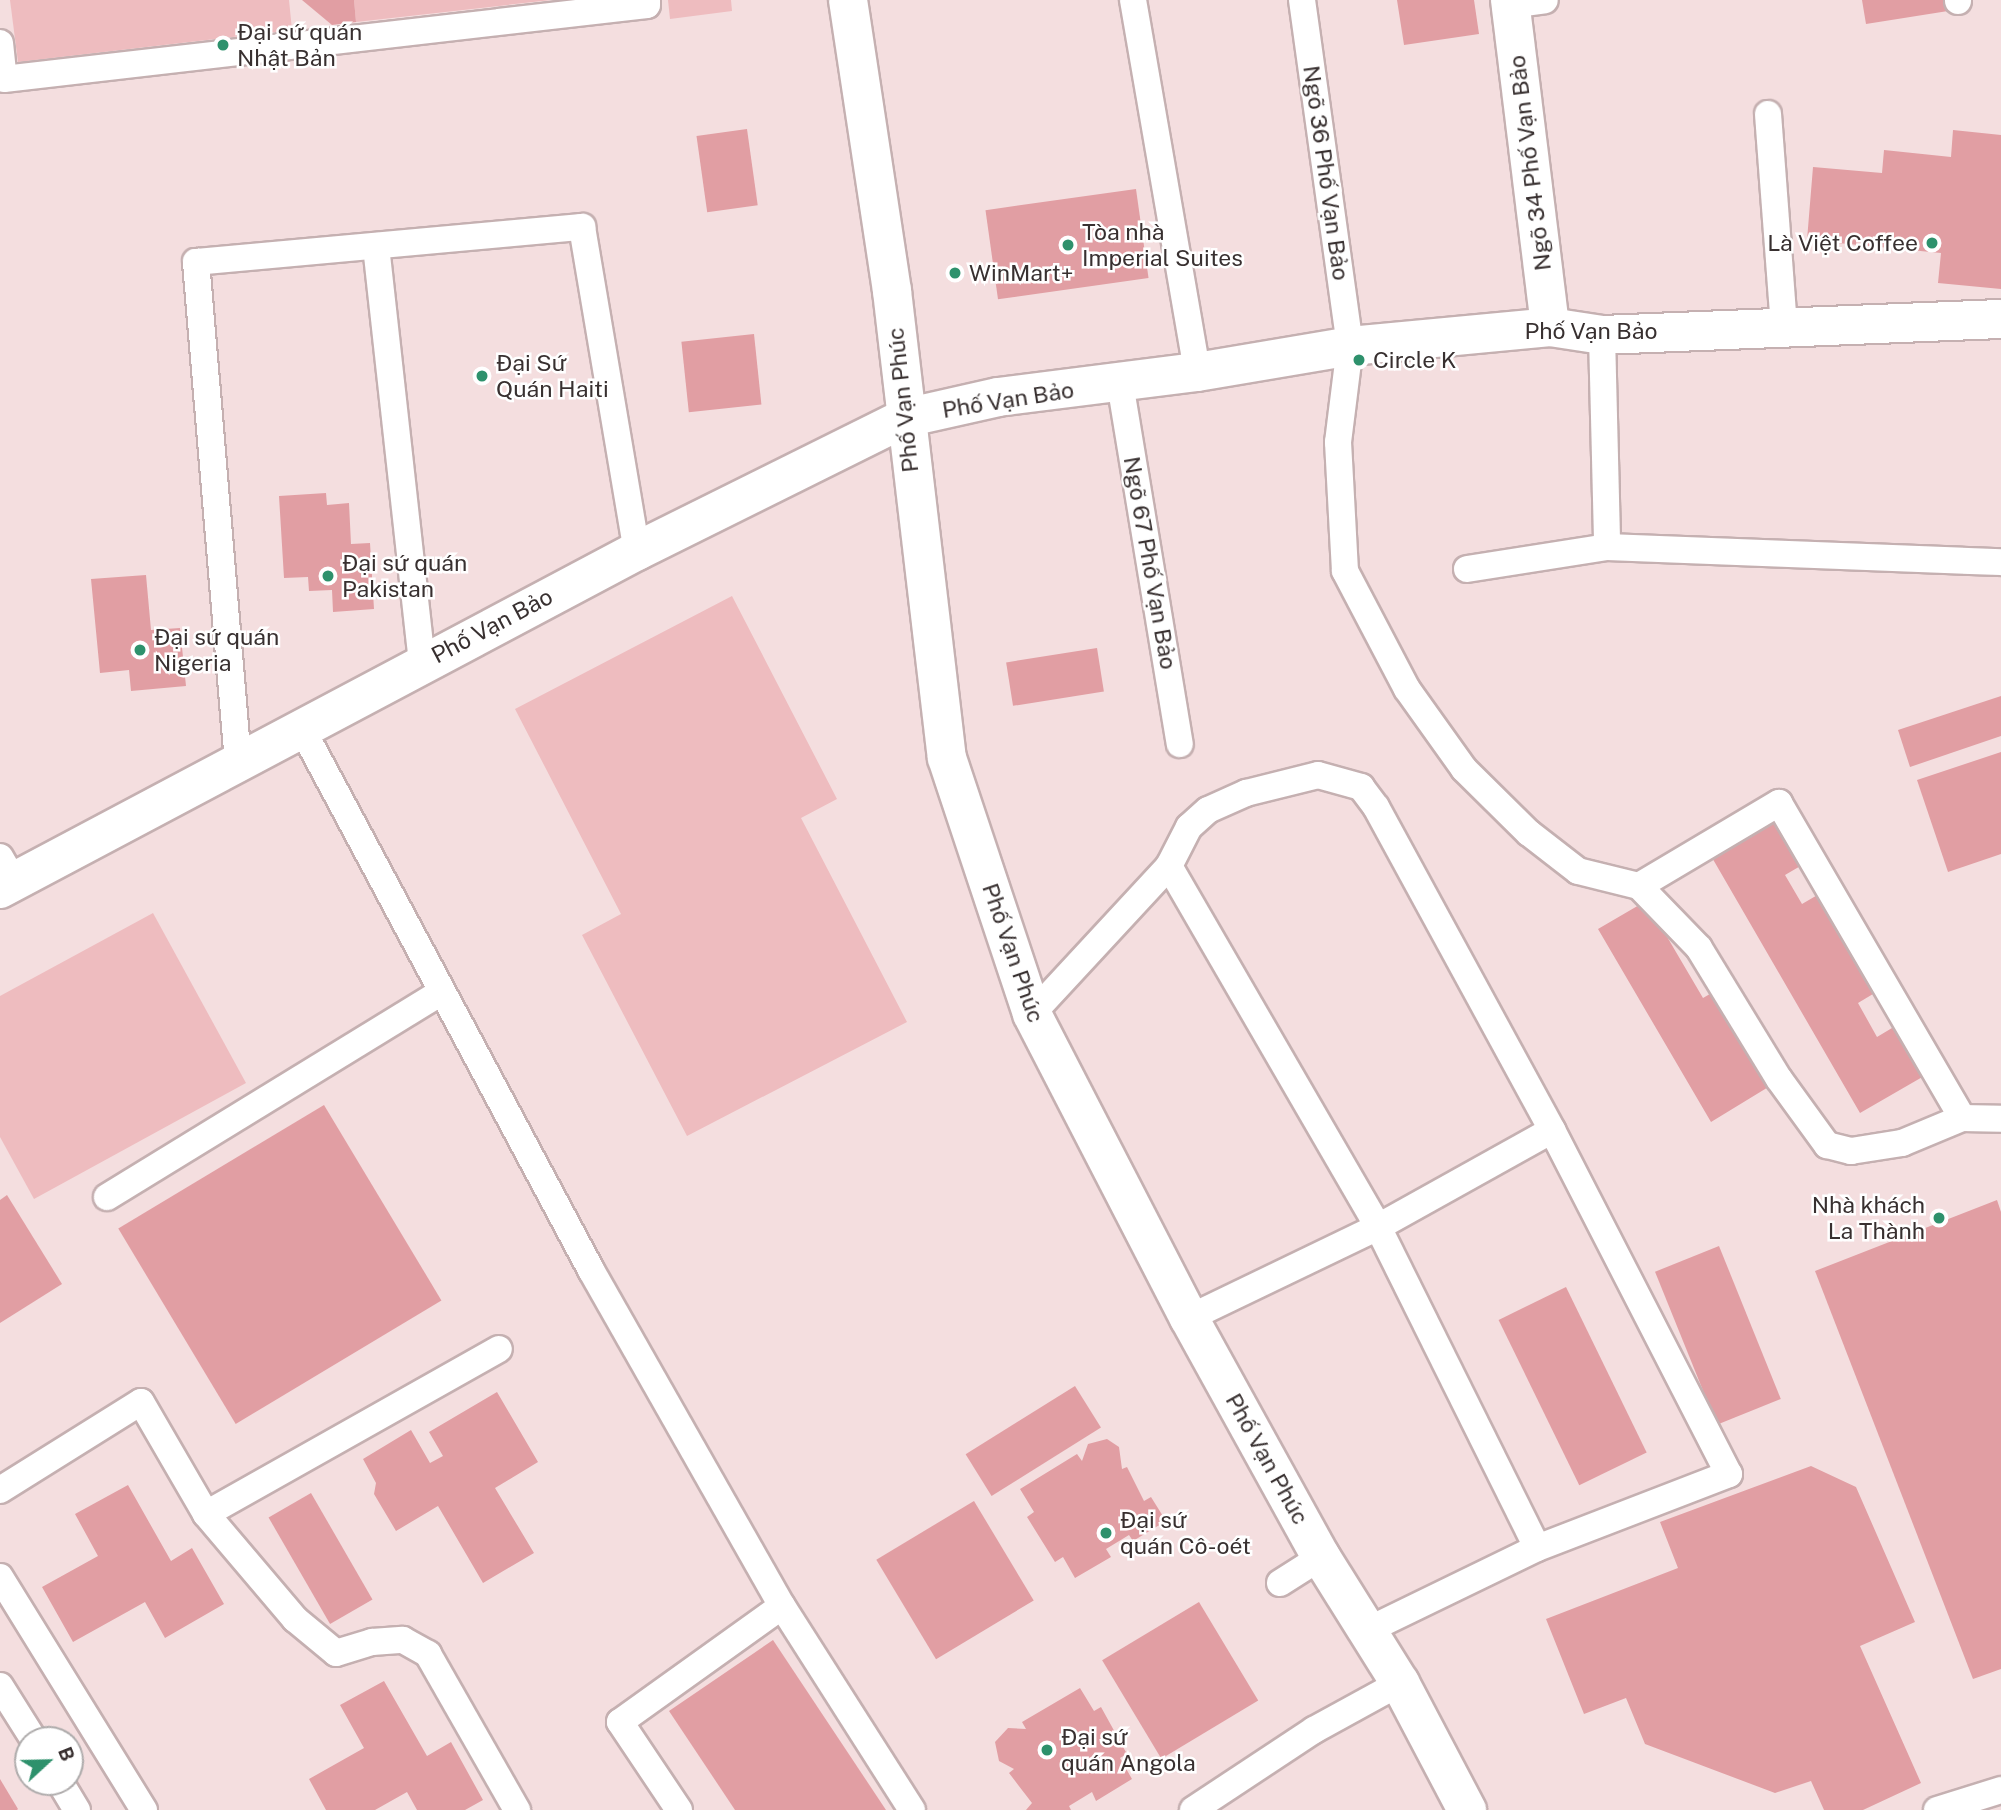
<!DOCTYPE html>
<html>
<head>
<meta charset="utf-8">
<style>
	body { margin:0 }
	#map { position:relative; width:2001px; height:1810px; overflow:hidden; background:#f4dedf; font-family:"Public Sans",sans-serif }
	div>[style] { position:absolute }
	.green>* { inset:0; background:#eebcbf }
	.building>* { inset:0; background:#e19ea3; transform-origin:0 0 }
	.roads { filter:drop-shadow(2px 0 #c5b0b1) drop-shadow(-2px 0 #c5b0b1) drop-shadow(0 2px #c5b0b1) drop-shadow(0 -2px #c5b0b1) }
	.lane>* { height:26px; margin:-13px; padding:0 13px; transform-origin:13px; border-radius:13px; background:#fff }
	.street>* { height:38px; margin:-19px; padding:0 19px; transform-origin:19px; border-radius:19px; background:#fff }
	.secondary>* { height:38px; margin:-19px; padding:0 19px; transform-origin:19px; border-radius:19px; background:#fff }
	.dots>* { width:19px; height:19px; translate:-50% -50%; box-sizing:border-box; border:4px solid #fff; border-radius:50% }
	span { translate:-50% -50%; white-space:nowrap; text-align:center; line-height:1.15; -webkit-text-stroke:5px #fff; paint-order:stroke }
	.poi-label { font-size:23px; color:#383030 }
	.left { translate:0 -50%; text-align:left }
	.right { translate:-100% -50%; text-align:right }
	.street-label { font-size:23px; color:#383030 }
	.north { position:absolute; left:14px; top:1726px; width:70px; height:70px; box-sizing:border-box; background:#fff; border:2px solid #afacac; border-radius:50%; rotate:68deg; font-size:19px; font-weight:700; line-height:28px; text-align:center; color:#383030 }
	.north::after { content:''; display:block; margin:auto; width:24px; height:32px; background:#2e916c; clip-path:polygon(50% 0,100% 100%,50% 72%,0 100%) }
</style>
</head>
<body>
<div id="map">
	<div class="green">
		<div style="clip-path:polygon(10px 0,289px 0,292px 30px,18px 62px)"></div>
		<div style="clip-path:polygon(354px 0,551px 0,356px 22px)"></div>
		<div style="clip-path:polygon(668px 0,731px 0,732px 11px,670px 19px)"></div>
		<div style="clip-path:polygon(732px 596px,837px 799px,801px 818px,907px 1022px,687px 1136px,582px 935px,621px 914px,515px 709px)"></div>
		<div style="clip-path:polygon(153px 913px,246px 1083px,34px 1199px,0 1137px,0 996px)"></div>
	</div>
	<div class="building">
		<div style="clip-path:polygon(302px 0,354px 0,356px 22px,332px 25px)"></div>
		<div style="clip-path:polygon(1397px 0,1474px 0,1479px 34px,1404px 45px)"></div>
		<div style="clip-path:polygon(1862px 0,1946px 0,1948px 11px,1866px 24px)"></div>
		<div style="left:747px;top:129px;width:77px;height:51px;rotate:82deg"></div>
		<div style="clip-path:polygon(1953px 130px,2001px 135px,2001px 289px,1938px 283px,1941px 253px,1807px 240px,1813px 167px,1882px 173px,1884px 150px,1951px 157px)"></div>
		<div style="left:1136px;top:189px;width:90px;height:152px;rotate:82deg"></div>
		<div style="left:754px;top:334px;width:71px;height:73px;rotate:84deg"></div>
		<div style="clip-path:polygon(326px 493px,327px 505px,349px 503px,351px 544px,370px 543px,374px 609px,333px 612px,332px 590px,309px 591px,308px 577px,284px 578px,279px 496px)"></div>
		<div style="clip-path:polygon(146px 575px,151px 630px,180px 628px,186px 686px,131px 691px,129px 670px,100px 673px,91px 579px)"></div>
		<div style="left:1097px;top:648px;width:44px;height:92px;rotate:81deg"></div>
		<div style="clip-path:polygon(2001px 696px,2001px 736px,1910px 767px,1898px 730px)"></div>
		<div style="clip-path:polygon(2001px 752px,2001px 854px,1948px 872px,1917px 780px)"></div>
		<div style="clip-path:polygon(1779px 807px,1809px 861px,1785px 875px,1802px 904px,1826px 890px,1883px 988px,1858px 1003px,1877px 1037px,1902px 1022px,1931px 1072px,1860px 1113px,1707px 849px)"></div>
		<div style="clip-path:polygon(1646px 901px,1703px 998px,1715px 991px,1770px 1086px,1711px 1122px,1598px 929px)"></div>
		<div style="left:324px;top:1105px;width:228px;height:240px;rotate:59deg"></div>
		<div style="clip-path:polygon(7px 1195px,62px 1284px,0 1323px,0 1200px)"></div>
		<div style="clip-path:polygon(1997px 1200px,2001px 1212px,2001px 1669px,1973px 1679px,1815px 1271px)"></div>
		<div style="left:1719px;top:1246px;width:165px;height:69px;rotate:68deg"></div>
		<div style="left:1566px;top:1287px;width:184px;height:75px;rotate:64deg"></div>
		<div style="left:1075px;top:1386px;width:49px;height:129px;rotate:58deg"></div>
		<div style="clip-path:polygon(497px 1392px,538px 1462px,495px 1488px,534px 1553px,483px 1583px,438px 1506px,396px 1531px,374px 1494px,376px 1483px,363px 1459px,411px 1430px,430px 1463px,443px 1456px,429px 1432px)"></div>
		<div style="clip-path:polygon(1107px 1439px,1119px 1447px,1122px 1469px,1127px 1467px,1144px 1501px,1151px 1497px,1166px 1521px,1133px 1541px,1129px 1535px,1106px 1549px,1111px 1557px,1075px 1578px,1063px 1557px,1055px 1562px,1027px 1517px,1034px 1512px,1020px 1489px,1077px 1454px,1082px 1461px,1088px 1444px)"></div>
		<div style="clip-path:polygon(1811px 1466px,1856px 1487px,1915px 1622px,1860px 1646px,1921px 1783px,1863px 1810px,1824px 1810px,1811px 1781px,1775px 1793px,1645px 1744px,1626px 1698px,1584px 1714px,1546px 1619px,1678px 1568px,1660px 1522px)"></div>
		<div style="clip-path:polygon(128px 1485px,171px 1561px,192px 1548px,224px 1604px,165px 1638px,145px 1602px,73px 1642px,42px 1587px,98px 1556px,75px 1514px)"></div>
		<div style="left:311px;top:1493px;width:123px;height:49px;rotate:60deg"></div>
		<div style="left:974px;top:1501px;width:116px;height:114px;rotate:59deg"></div>
		<div style="left:1199px;top:1602px;width:115px;height:113px;rotate:59deg"></div>
		<div style="clip-path:polygon(773px 1640px,886px 1810px,735px 1810px,669px 1711px)"></div>
		<div style="clip-path:polygon(384px 1681px,427px 1756px,451px 1742px,483px 1800px,465px 1810px,417px 1810px,407px 1792px,375px 1810px,326px 1810px,309px 1779px,364px 1748px,340px 1705px)"></div>
		<div style="clip-path:polygon(1080px 1688px,1094px 1711px,1101px 1707px,1127px 1754px,1120px 1758px,1132px 1779px,1096px 1801px,1092px 1792px,1069px 1806px,1071px 1810px,1026px 1810px,1032px 1803px,1009px 1773px,1014px 1769px,999px 1761px,995px 1742px,1008px 1728px,1026px 1729px,1022px 1722px)"></div>
		<div style="clip-path:polygon(0 1779px,18px 1809px,17px 1810px,0 1810px)"></div>
	</div>
	<div class="roads">
		<div class="lane">
			<div style="left:1133px;top:0;width:377px;rotate:80.2deg"></div>
			<div style="left:1302px;top:0;width:349px;rotate:82.1deg"></div>
			<div style="left:1350px;top:346px;width:97px;rotate:97.1deg"></div>
			<div style="left:1338px;top:442px;width:129px;rotate:86.9deg"></div>
			<div style="left:1345px;top:571px;width:133px;rotate:62.3deg"></div>
			<div style="left:1407px;top:689px;width:98px;rotate:54.5deg"></div>
			<div style="left:1464px;top:769px;width:91px;rotate:44.6deg"></div>
			<div style="left:1529px;top:833px;width:62px;rotate:37.8deg"></div>
			<div style="left:1578px;top:871px;width:63px;rotate:13.8deg"></div>
			<div style="left:1639px;top:886px;width:86px;rotate:45.9deg"></div>
			<div style="left:1699px;top:948px;width:153px;rotate:58.6deg"></div>
			<div style="left:1779px;top:1079px;width:82px;rotate:54deg"></div>
			<div style="left:1827px;top:1145px;width:25px;rotate:14deg"></div>
			<div style="left:1851px;top:1151px;width:52px;rotate:-8.9deg"></div>
			<div style="left:1902px;top:1143px;width:65px;rotate:-22.6deg"></div>
			<div style="left:1962px;top:1118px;width:39px;rotate:1deg"></div>
			<div style="left:1958px;top:0;width:1px;rotate:90deg"></div>
			<div style="left:1511px;top:5px;width:34px;rotate:-8deg"></div>
			<div style="left:0;top:43px;width:36px;rotate:84deg"></div>
			<div style="left:4px;top:79px;width:647px;rotate:-6.57deg"></div>
			<div style="left:647px;top:5px;width:5px;rotate:-90deg"></div>
			<div style="left:1768px;top:114px;width:212px;rotate:85.7deg"></div>
			<div style="left:376px;top:246px;width:420px;rotate:83.7deg"></div>
			<div style="left:1602px;top:335px;width:212px;rotate:88.6deg"></div>
			<div style="left:1120px;top:383px;width:366px;rotate:80.6deg"></div>
			<div style="left:1467px;top:569px;width:142px;rotate:-8.9deg"></div>
			<div style="left:1607px;top:547px;width:394px;rotate:2.2deg"></div>
			<div style="left:301px;top:727px;width:616px;rotate:61.89deg"></div>
			<div style="left:591px;top:1270px;width:386px;rotate:60.4deg"></div>
			<div style="left:782px;top:1606px;width:242px;rotate:57.5deg"></div>
			<div style="left:238px;top:762px;width:502px;rotate:-94.8deg"></div>
			<div style="left:196px;top:262px;width:388px;rotate:-5.2deg"></div>
			<div style="left:582px;top:227px;width:329px;rotate:80.4deg"></div>
			<div style="left:0;top:857px;width:28px;rotate:60deg"></div>
			<div style="left:1169px;top:866px;width:417px;rotate:59.9deg"></div>
			<div style="left:1378px;top:1227px;width:358px;rotate:63.6deg"></div>
			<div style="left:1639px;top:886px;width:163px;rotate:-30.7deg"></div>
			<div style="left:1779px;top:803px;width:364px;rotate:59.8deg"></div>
			<div style="left:1032px;top:1014px;width:202px;rotate:-47.2deg"></div>
			<div style="left:1169px;top:866px;width:44px;rotate:-62.9deg"></div>
			<div style="left:1189px;top:827px;width:25px;rotate:-42deg"></div>
			<div style="left:1208px;top:810px;width:42px;rotate:-24.1deg"></div>
			<div style="left:1246px;top:793px;width:74px;rotate:-14deg"></div>
			<div style="left:1318px;top:775px;width:45px;rotate:15.6deg"></div>
			<div style="left:1361px;top:787px;width:25px;rotate:53deg"></div>
			<div style="left:1376px;top:807px;width:368px;rotate:61.4deg"></div>
			<div style="left:1552px;top:1130px;width:387px;rotate:62.8deg"></div>
			<div style="left:1729px;top:1474px;width:206px;rotate:158.9deg"></div>
			<div style="left:1537px;top:1548px;width:188px;rotate:154.1deg"></div>
			<div style="left:107px;top:1197px;width:391px;rotate:-31.5deg"></div>
			<div style="left:1189px;top:1318px;width:210px;rotate:-25.7deg"></div>
			<div style="left:1378px;top:1227px;width:199px;rotate:-29.1deg"></div>
			<div style="left:0;top:1490px;width:166px;rotate:-32deg"></div>
			<div style="left:141px;top:1402px;width:129px;rotate:59.9deg"></div>
			<div style="left:206px;top:1514px;width:138px;rotate:49.7deg"></div>
			<div style="left:295px;top:1619px;width:53px;rotate:39.7deg"></div>
			<div style="left:336px;top:1653px;width:38px;rotate:-17deg"></div>
			<div style="left:372px;top:1642px;width:31px;rotate:-4deg"></div>
			<div style="left:403px;top:1640px;width:29px;rotate:29deg"></div>
			<div style="left:428px;top:1654px;width:180px;rotate:60.3deg"></div>
			<div style="left:206px;top:1514px;width:336px;rotate:-29.4deg"></div>
			<div style="left:0;top:1577px;width:274px;rotate:58.3deg"></div>
			<div style="left:1280px;top:1583px;width:49px;rotate:-32.4deg"></div>
			<div style="left:0;top:1686px;width:64px;rotate:57.8deg"></div>
			<div style="left:60px;top:1782px;width:33px;rotate:59deg"></div>
			<div style="left:679px;top:1810px;width:106px;rotate:-123.8deg"></div>
			<div style="left:620px;top:1722px;width:199px;rotate:-35.6deg"></div>
			<div style="left:1193px;top:1810px;width:145px;rotate:-33.5deg"></div>
			<div style="left:1314px;top:1730px;width:98px;rotate:-28.7deg"></div>
			<div style="left:1937px;top:1810px;width:67px;rotate:-17.4deg"></div>
		</div>
		<div class="street">
			<div style="left:1510px;top:0;width:329px;rotate:83deg"></div>
			<div style="left:0;top:889px;width:721px;rotate:-27.95deg"></div>
			<div style="left:637px;top:551px;width:299px;rotate:-26.4deg"></div>
			<div style="left:905px;top:418px;width:95px;rotate:-12.7deg"></div>
			<div style="left:998px;top:397px;width:201px;rotate:-7.2deg"></div>
			<div style="left:1197px;top:372px;width:155px;rotate:-9.6deg"></div>
			<div style="left:1350px;top:346px;width:201px;rotate:-5.4deg"></div>
			<div style="left:1550px;top:327px;width:53px;rotate:8.7deg"></div>
			<div style="left:1602px;top:335px;width:399px;rotate:-2.3deg"></div>
		</div>
		<div class="secondary">
			<div style="left:848px;top:0;width:294px;rotate:81.4deg"></div>
			<div style="left:892px;top:291px;width:470px;rotate:83.3deg"></div>
			<div style="left:947px;top:758px;width:270px;rotate:71.6deg"></div>
			<div style="left:1032px;top:1014px;width:342px;rotate:62.7deg"></div>
			<div style="left:1189px;top:1318px;width:273px;rotate:61.1deg"></div>
			<div style="left:1321px;top:1557px;width:149px;rotate:57.9deg"></div>
			<div style="left:1400px;top:1683px;width:144px;rotate:62.2deg"></div>
		</div>
	</div>
	<div class="dots">
		<div style="left:223px;top:45px;background:#2e916c"></div>
		<div style="left:1932px;top:243px;background:#2e916c"></div>
		<div style="left:1068px;top:245px;background:#2e916c"></div>
		<div style="left:955px;top:273px;background:#2e916c"></div>
		<div style="left:1359px;top:360px;background:#2e916c"></div>
		<div style="left:482px;top:376px;background:#2e916c"></div>
		<div style="left:328px;top:576px;background:#2e916c"></div>
		<div style="left:140px;top:650px;background:#2e916c"></div>
		<div style="left:1939px;top:1218px;background:#2e916c"></div>
		<div style="left:1106px;top:1533px;background:#2e916c"></div>
		<div style="left:1047px;top:1750px;background:#2e916c"></div>
	</div>
	<div class="poi-label">
		<span class="left" style="left:237px;top:45px">Đại sứ quán<br>Nhật Bản</span>
		<span class="left" style="left:1082px;top:245px">Tòa nhà<br>Imperial Suites</span>
		<span class="right" style="left:1918px;top:243px">Là Việt Coffee</span>
		<span class="left" style="left:969px;top:273px">WinMart+</span>
		<span class="left" style="left:1373px;top:360px">Circle K</span>
		<span class="left" style="left:496px;top:376px">Đại Sứ<br>Quán Haiti</span>
		<span class="left" style="left:342px;top:576px">Đại sứ quán<br>Pakistan</span>
		<span class="left" style="left:154px;top:650px">Đại sứ quán<br>Nigeria</span>
		<span class="right" style="left:1925px;top:1218px">Nhà khách<br>La Thành</span>
		<span class="left" style="left:1120px;top:1533px">Đại sứ<br>quán Cô-oét</span>
		<span class="left" style="left:1061px;top:1750px">Đại sứ<br>quán Angola</span>
	</div>
	<div class="street-label">
		<span style="left:1530px;top:163px;rotate:-97deg">Ngõ 34 Phố Vạn Bảo</span>
		<span style="left:1326px;top:173px;rotate:82deg">Ngõ 36 Phố Vạn Bảo</span>
		<span style="left:1591px;top:331px">Phố Vạn Bảo</span>
		<span style="left:903px;top:400px;rotate:-96deg">Phố Vạn Phúc</span>
		<span style="left:1008px;top:400px;rotate:-9deg">Phố Vạn Bảo</span>
		<span style="left:1150px;top:563px;rotate:80deg">Ngõ 67 Phố Vạn Bảo</span>
		<span style="left:492px;top:626px;rotate:-28deg">Phố Vạn Bảo</span>
		<span style="left:1013px;top:953px;rotate:71deg">Phố Vạn Phúc</span>
		<span style="left:1267px;top:1459px;rotate:61deg">Phố Vạn Phúc</span>
	</div>
	<div class="north">B</div>
</div>
</body>
</html>
